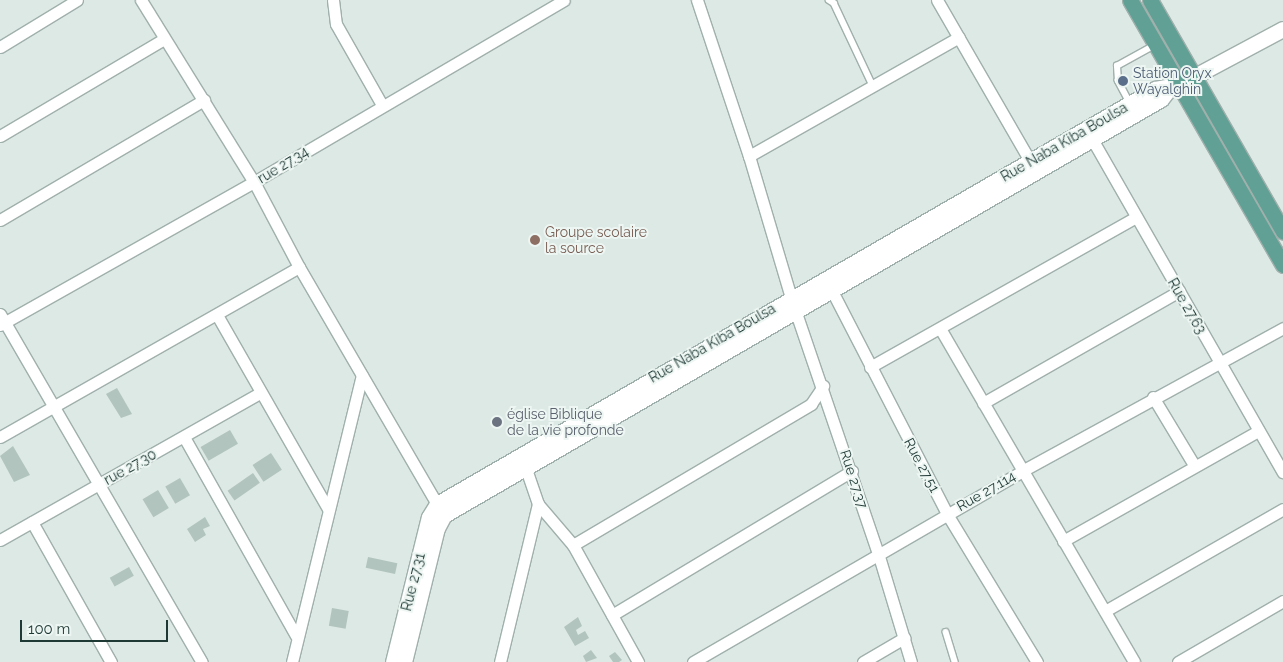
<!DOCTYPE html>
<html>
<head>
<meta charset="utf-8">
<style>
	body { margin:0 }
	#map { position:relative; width:1283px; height:662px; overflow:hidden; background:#dde9e5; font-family:Raleway,sans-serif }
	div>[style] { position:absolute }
	.building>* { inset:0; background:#b2c4be; transform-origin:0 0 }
	.roads { filter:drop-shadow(1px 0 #a0b0ac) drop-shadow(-1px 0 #a0b0ac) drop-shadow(0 1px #a0b0ac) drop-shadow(0 -1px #a0b0ac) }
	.lane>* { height:5.5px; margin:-2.75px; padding:0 2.75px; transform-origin:2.75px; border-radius:2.75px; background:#fff }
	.street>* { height:11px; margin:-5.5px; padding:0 5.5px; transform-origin:5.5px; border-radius:5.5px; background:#fff }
	.secondary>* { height:15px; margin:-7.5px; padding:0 7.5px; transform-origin:7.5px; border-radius:7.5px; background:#fff }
	.primary>* { height:15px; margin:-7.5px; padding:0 7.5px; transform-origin:7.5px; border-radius:7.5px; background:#60a095 }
	.dots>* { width:14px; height:14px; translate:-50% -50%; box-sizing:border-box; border:2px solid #edf6f2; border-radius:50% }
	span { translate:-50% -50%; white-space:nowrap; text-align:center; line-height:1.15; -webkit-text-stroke:4px #edf6f2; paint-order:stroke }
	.service-label { font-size:14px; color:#4e5e75 }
	.left { translate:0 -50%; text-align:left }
	.street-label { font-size:14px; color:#1e3834 }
	.education-label { font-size:14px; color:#785e54 }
	.worship-label { font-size:14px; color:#5b616d }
	.scale { position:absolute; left:20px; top:620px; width:148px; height:22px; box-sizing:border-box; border:2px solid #1e3834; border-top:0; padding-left:6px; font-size:15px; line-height:18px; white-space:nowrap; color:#1e3834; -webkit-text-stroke:4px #edf6f2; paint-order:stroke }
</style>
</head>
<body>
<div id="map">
	<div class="building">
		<div style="clip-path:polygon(117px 388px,132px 414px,121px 418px,106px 394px)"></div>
		<div style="left:230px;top:430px;width:16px;height:34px;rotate:60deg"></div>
		<div style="clip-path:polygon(13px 446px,30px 475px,14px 482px,0 456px)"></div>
		<div style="left:271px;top:453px;width:20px;height:22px;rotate:57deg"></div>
		<div style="left:253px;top:473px;width:12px;height:31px;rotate:55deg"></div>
		<div style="left:180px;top:478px;width:20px;height:17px;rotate:60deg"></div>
		<div style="left:158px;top:490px;width:21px;height:18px;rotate:59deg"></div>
		<div style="clip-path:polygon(205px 517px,210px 526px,203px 529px,206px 535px,195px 542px,187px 529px)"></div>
		<div style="left:368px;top:557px;width:30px;height:11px;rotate:12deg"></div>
		<div style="left:129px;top:567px;width:10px;height:22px;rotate:61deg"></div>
		<div style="left:332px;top:608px;width:17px;height:18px;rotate:10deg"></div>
		<div style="clip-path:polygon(578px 617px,582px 626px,576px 630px,578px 635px,585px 631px,589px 638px,575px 646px,564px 627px)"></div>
		<div style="clip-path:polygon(591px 650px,597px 658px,586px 662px,583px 656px)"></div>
		<div style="clip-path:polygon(615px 652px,622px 660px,619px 662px,613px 662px,609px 656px)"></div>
	</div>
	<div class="roads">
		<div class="lane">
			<div style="left:829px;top:0;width:6px;rotate:31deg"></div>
			<div style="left:834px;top:3px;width:92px;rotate:64.8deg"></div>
			<div style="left:1129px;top:102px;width:24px;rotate:-118deg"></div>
			<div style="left:1118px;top:81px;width:15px;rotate:-94deg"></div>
			<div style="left:1117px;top:66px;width:43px;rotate:-28.9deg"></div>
			<div style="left:946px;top:632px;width:31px;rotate:73deg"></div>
		</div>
		<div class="street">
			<div style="left:141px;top:0;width:214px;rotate:58.2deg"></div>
			<div style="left:254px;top:182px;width:96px;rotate:62.1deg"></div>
			<div style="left:299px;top:267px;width:280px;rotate:59.8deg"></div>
			<div style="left:333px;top:0;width:24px;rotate:83deg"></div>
			<div style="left:336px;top:24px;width:93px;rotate:60.4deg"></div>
			<div style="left:697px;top:0;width:164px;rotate:71.6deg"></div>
			<div style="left:749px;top:156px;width:148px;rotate:73.5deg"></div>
			<div style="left:791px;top:298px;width:269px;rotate:71.2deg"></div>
			<div style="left:878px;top:553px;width:114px;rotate:73.2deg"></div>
			<div style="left:937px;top:0;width:186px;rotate:60deg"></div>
			<div style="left:0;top:47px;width:90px;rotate:-31.4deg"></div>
			<div style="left:0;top:136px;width:191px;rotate:-30.6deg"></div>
			<div style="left:1092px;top:139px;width:384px;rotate:60.2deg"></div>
			<div style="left:749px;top:156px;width:241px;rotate:-29.5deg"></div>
			<div style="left:0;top:220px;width:237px;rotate:-30.5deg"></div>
			<div style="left:831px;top:289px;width:253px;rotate:62.7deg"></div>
			<div style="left:947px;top:514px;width:173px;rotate:58.7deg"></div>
			<div style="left:0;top:314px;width:402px;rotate:59.9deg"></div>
			<div style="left:217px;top:315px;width:224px;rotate:60.2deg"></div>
			<div style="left:0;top:325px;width:291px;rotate:-29.4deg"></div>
			<div style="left:254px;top:182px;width:359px;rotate:-30.4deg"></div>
			<div style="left:941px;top:330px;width:384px;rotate:59.8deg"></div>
			<div style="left:870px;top:367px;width:305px;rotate:-29.4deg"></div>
			<div style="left:1153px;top:397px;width:79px;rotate:58.9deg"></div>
			<div style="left:983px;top:403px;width:226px;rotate:-29.7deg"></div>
			<div style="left:0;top:437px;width:344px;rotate:-29.6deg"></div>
			<div style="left:184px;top:437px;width:228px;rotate:60.6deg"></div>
			<div style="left:525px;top:466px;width:40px;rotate:71.1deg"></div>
			<div style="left:538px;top:504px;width:54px;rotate:49.5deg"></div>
			<div style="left:573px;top:545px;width:134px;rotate:60.9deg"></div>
			<div style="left:32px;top:522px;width:161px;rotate:60.6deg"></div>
			<div style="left:0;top:540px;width:299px;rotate:-29.5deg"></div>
			<div style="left:1063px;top:541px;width:224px;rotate:-29.4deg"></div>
			<div style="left:573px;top:545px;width:277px;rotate:-30.6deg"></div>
			<div style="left:811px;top:404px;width:22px;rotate:-56deg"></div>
			<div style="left:1105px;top:611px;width:205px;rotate:-29.8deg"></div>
			<div style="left:612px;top:615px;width:280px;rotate:-31deg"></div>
			<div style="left:292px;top:662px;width:295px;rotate:-76.3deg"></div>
			<div style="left:500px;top:662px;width:163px;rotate:-76.5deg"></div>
			<div style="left:693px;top:662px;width:380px;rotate:-30.1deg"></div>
			<div style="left:1022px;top:471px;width:298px;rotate:-28.7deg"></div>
			<div style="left:863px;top:662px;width:48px;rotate:-30.3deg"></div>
			<div style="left:1178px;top:662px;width:121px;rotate:-30.2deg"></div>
		</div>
		<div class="secondary">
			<div style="left:393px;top:662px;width:149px;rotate:-76.1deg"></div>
			<div style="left:429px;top:517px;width:15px;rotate:-58deg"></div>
			<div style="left:437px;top:504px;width:829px;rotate:-30.03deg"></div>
			<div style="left:1155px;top:89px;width:23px;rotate:-10deg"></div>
			<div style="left:1178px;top:85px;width:119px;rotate:-28.1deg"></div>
			<div style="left:404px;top:662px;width:138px;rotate:-76.2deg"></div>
			<div style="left:437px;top:528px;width:15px;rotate:-62deg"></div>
			<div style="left:444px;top:515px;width:829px;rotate:-30.12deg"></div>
			<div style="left:1161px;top:99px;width:14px;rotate:-51deg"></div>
		</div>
		<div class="primary">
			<div style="left:1130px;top:0;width:306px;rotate:60deg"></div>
			<div style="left:1150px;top:0;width:267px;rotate:60.1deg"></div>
		</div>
	</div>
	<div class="dots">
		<div style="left:1123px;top:81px;background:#5c6f8a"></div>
		<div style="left:535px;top:240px;background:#8d6e63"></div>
		<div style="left:497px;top:422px;background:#6b7280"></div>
	</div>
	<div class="service-label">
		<span class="left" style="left:1133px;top:81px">Station Oryx<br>Wayalghin</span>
	</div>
	<div class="street-label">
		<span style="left:1064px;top:142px;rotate:-30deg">Rue Naba Kiba Boulsa</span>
		<span style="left:283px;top:165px;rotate:-31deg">rue 27.34</span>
		<span style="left:1187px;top:306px;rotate:60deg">Rue 27.63</span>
		<span style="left:712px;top:343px;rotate:-30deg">Rue Naba Kiba Boulsa</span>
		<span style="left:922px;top:465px;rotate:62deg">Rue 27.51</span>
		<span style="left:130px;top:467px;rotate:-29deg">rue 27.30</span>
		<span style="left:854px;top:479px;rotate:72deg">Rue 27.37</span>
		<span style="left:986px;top:491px;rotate:-30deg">Rue 27.114</span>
		<span style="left:413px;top:582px;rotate:-76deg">Rue 27.31</span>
	</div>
	<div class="education-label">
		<span class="left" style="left:545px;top:240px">Groupe scolaire<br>la source</span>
	</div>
	<div class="worship-label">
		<span class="left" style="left:507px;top:422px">église Biblique<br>de la vie profonde</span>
	</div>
	<div class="scale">100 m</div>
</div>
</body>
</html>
